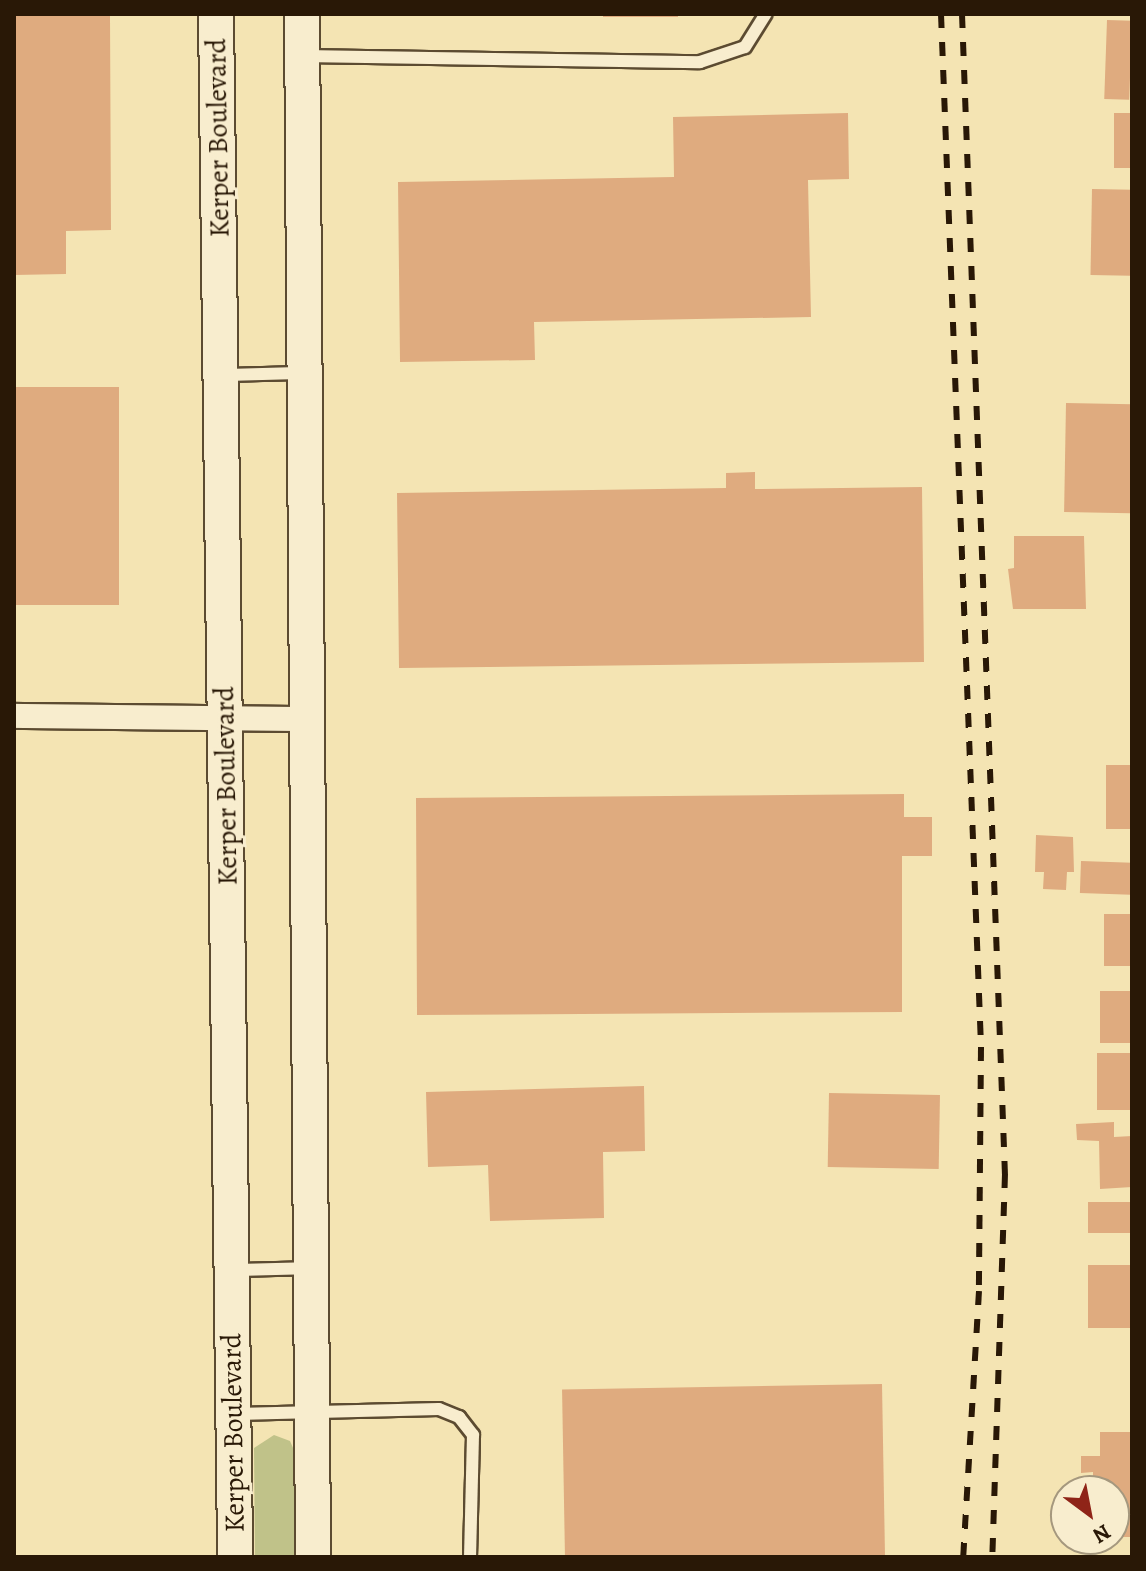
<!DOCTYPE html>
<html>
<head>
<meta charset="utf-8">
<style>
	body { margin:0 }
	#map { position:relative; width:1146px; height:1571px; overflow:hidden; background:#f4e4b3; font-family:Alegreya,serif }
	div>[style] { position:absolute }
	.green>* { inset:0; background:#c0c289 }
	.building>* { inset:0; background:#dfab7f; transform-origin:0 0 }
	.roads { filter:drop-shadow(2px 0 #5c4b31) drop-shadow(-2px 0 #5c4b31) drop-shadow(0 2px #5c4b31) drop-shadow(0 -2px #5c4b31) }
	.lane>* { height:12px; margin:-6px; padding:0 6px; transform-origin:6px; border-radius:6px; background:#f8edce }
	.street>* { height:24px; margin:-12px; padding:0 12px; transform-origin:12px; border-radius:12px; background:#f8edce }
	.secondary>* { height:34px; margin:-17px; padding:0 17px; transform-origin:17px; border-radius:17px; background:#f8edce }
	.rail>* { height:6px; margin-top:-3px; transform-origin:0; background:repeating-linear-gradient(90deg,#291806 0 14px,transparent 0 28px) }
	span { translate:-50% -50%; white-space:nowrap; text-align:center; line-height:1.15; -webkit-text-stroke:6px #f8edce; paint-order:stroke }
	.street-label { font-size:28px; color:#291806 }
	.frame { position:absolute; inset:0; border:16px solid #291806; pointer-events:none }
	.north { position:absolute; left:1050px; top:1475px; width:80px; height:80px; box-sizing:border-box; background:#f8edce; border:2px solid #a5987e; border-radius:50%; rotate:148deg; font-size:22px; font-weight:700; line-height:32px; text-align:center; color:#291806 }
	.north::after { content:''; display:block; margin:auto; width:28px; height:36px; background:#8f2418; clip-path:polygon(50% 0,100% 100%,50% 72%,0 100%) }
</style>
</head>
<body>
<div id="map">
	<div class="green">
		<div style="clip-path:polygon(274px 1435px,290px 1441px,297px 1457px,297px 1557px,255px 1557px,254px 1448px)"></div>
	</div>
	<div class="building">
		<div style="left:603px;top:14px;width:75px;height:3px"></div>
		<div style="clip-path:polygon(14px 15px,110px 15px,111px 230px,66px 231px,66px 274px,14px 275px)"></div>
		<div style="left:1107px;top:20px;width:25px;height:79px;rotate:2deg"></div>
		<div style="clip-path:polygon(848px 113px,849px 179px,808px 180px,811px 317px,534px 322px,535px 360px,400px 362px,398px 182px,674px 177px,673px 117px)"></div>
		<div style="left:1114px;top:113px;width:18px;height:55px"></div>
		<div style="left:1092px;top:189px;width:40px;height:86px;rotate:1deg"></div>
		<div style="left:119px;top:387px;width:218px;height:105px;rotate:90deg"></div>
		<div style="left:1066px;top:403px;width:66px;height:109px;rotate:1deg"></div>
		<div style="clip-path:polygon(755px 472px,755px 489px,922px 487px,924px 662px,399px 668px,397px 493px,726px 488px,726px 473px)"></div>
		<div style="clip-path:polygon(1014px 536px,1084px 536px,1086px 609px,1013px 609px,1008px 569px,1014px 568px)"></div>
		<div style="left:1106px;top:765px;width:26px;height:64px"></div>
		<div style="clip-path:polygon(904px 794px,904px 817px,932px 817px,932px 856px,902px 856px,902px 1012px,417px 1015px,416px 798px)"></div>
		<div style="clip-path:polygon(1036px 835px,1073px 837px,1074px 872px,1067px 872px,1066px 890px,1043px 889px,1044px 872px,1035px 872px)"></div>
		<div style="left:1081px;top:861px;width:51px;height:32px;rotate:2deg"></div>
		<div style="left:1104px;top:914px;width:28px;height:52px"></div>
		<div style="left:1100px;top:991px;width:32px;height:52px"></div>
		<div style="left:1097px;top:1053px;width:35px;height:57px"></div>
		<div style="clip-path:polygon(644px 1086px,645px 1151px,603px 1152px,604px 1218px,490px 1221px,488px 1165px,428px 1167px,426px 1092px)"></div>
		<div style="left:829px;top:1093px;width:111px;height:74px;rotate:1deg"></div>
		<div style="clip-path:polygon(1114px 1122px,1114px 1137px,1132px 1136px,1132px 1187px,1100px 1189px,1099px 1141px,1077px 1140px,1076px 1124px)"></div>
		<div style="left:1132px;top:1202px;width:31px;height:44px;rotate:90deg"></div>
		<div style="left:1132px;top:1265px;width:63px;height:44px;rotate:90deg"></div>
		<div style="left:882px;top:1384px;width:173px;height:320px;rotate:89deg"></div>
		<div style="clip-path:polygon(1100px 1432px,1132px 1432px,1132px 1537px,1114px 1537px,1114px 1491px,1093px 1491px,1093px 1472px,1081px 1473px,1081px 1456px,1100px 1456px)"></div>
	</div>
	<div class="roads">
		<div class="lane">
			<div style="left:303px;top:56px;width:397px;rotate:0.9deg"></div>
			<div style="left:700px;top:62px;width:47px;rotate:-18.4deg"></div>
			<div style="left:745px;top:47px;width:39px;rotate:-58deg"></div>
			<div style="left:224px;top:375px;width:77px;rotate:-1.5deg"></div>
			<div style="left:234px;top:1270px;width:74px;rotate:-1.5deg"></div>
			<div style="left:236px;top:1414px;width:203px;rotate:-1.4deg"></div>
			<div style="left:439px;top:1409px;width:22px;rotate:22deg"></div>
			<div style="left:459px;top:1417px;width:23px;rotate:52deg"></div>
			<div style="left:473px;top:1435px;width:122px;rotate:91.4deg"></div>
		</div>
		<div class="street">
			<div style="left:14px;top:716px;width:293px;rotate:0.6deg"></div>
		</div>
		<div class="secondary">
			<div style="left:216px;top:14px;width:1543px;rotate:89.29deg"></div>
			<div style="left:302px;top:14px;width:1543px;rotate:89.59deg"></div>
		</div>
	</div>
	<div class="rail">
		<div style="left:941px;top:14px;width:1034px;rotate:87.78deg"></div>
		<div style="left:981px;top:1047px;width:244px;rotate:90.5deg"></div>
		<div style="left:979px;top:1291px;width:266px;rotate:93.4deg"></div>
		<div style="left:962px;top:14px;width:1161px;rotate:87.88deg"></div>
		<div style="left:1005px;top:1174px;width:383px;rotate:91.9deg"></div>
	</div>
	<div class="street-label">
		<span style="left:218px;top:138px;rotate:-91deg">Kerper Boulevard</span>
		<span style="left:226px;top:786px;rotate:-91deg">Kerper Boulevard</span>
		<span style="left:233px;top:1433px;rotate:-91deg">Kerper Boulevard</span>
	</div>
	<div class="frame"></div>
	<div class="north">N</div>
</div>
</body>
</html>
